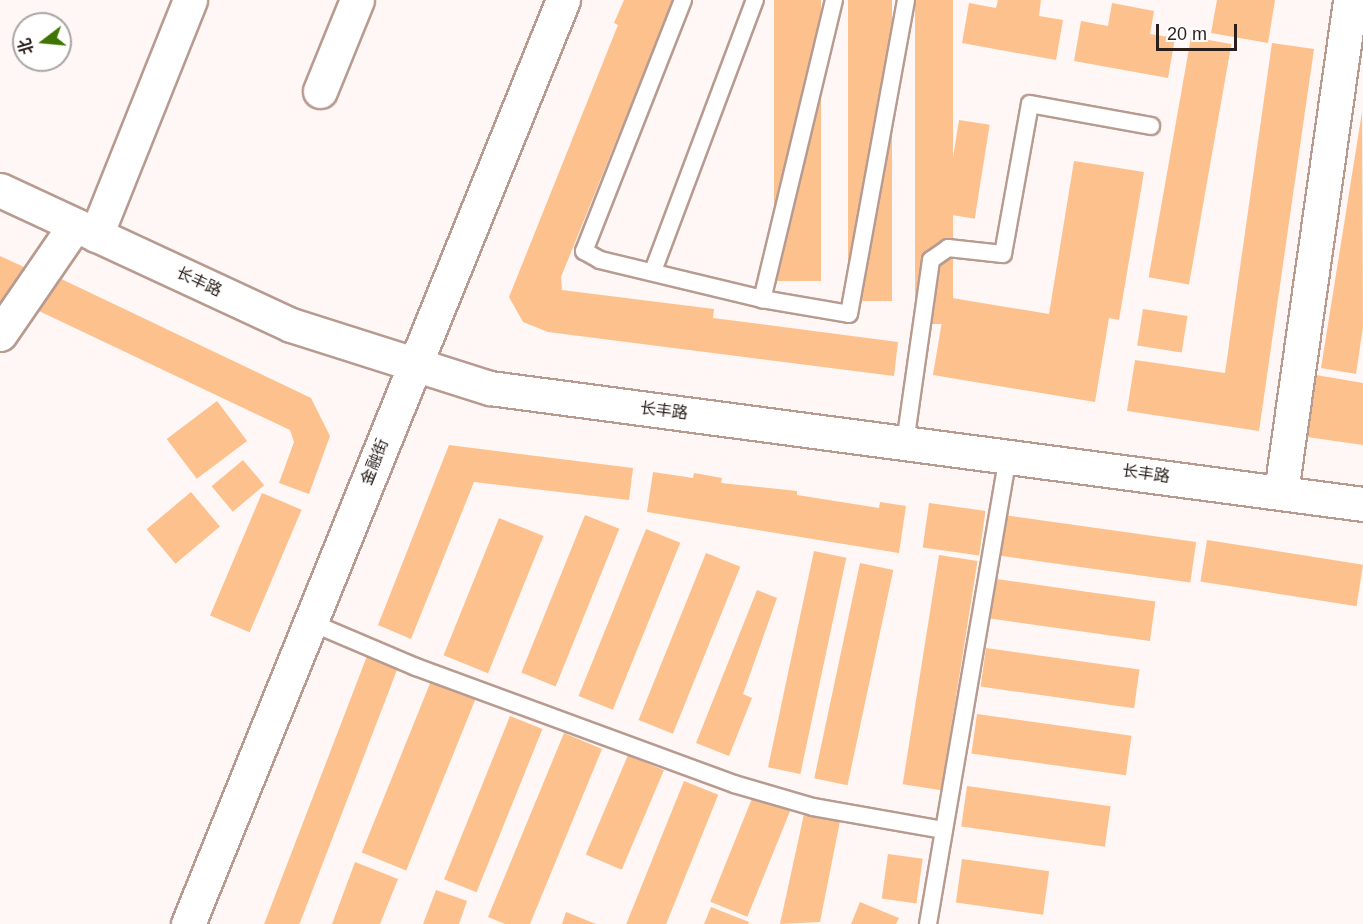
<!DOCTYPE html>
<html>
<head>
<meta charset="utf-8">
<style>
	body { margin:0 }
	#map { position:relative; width:1363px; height:924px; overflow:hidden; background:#fef7f5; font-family:Helvetica,"Noto Sans SC",sans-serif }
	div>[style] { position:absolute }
	.building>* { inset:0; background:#fdc18e; transform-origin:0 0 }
	.roads { filter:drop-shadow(2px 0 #b89b90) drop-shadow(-2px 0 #b89b90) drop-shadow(0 2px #b89b90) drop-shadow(0 -2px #b89b90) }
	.service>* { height:16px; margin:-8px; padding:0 8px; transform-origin:8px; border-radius:8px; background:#fff }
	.minor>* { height:33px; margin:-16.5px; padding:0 16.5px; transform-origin:16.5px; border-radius:16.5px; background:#fff }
	.tertiary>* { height:33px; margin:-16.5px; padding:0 16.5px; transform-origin:16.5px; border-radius:16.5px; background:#fff }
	span { translate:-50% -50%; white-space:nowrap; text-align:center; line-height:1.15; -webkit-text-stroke:4.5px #fff; paint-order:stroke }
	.street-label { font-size:16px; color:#2a1f1b }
	.north { position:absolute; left:12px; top:12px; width:60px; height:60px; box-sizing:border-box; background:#fff; border:2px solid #aaa5a4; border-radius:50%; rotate:254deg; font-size:16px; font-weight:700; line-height:24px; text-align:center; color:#2a1f1b }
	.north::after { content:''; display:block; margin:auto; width:21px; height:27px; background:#3e7502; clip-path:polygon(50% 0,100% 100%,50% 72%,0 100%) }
	.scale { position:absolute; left:1156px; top:24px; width:81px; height:27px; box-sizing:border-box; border:3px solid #2a1f1b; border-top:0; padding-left:8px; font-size:18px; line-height:21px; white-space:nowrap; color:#2a1f1b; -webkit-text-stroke:4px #fff; paint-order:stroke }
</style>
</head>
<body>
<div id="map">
	<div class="building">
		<div style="clip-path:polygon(624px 0,673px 0,561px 277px,562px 290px,714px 309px,713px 318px,898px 342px,894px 376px,548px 332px,523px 322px,509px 297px,618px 25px,614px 23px)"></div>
		<div style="left:774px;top:0;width:47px;height:281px"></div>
		<div style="left:848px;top:0;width:44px;height:301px"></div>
		<div style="left:915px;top:0;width:38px;height:324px"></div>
		<div style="clip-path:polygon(998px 0,1041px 0,1039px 16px,1063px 20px,1056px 60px,962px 43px,969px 3px,996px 8px)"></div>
		<div style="clip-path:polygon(1217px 0,1275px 0,1268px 43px,1211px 33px)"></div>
		<div style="clip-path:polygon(1112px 3px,1154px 11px,1150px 34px,1175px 38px,1168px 78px,1074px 61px,1081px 21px,1108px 26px)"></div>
		<div style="left:1191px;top:37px;width:41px;height:244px;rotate:10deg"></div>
		<div style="clip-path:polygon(1272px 43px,1314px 49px,1259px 431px,1127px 411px,1135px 360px,1225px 373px)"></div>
		<div style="clip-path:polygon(1362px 112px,1363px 327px,1356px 374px,1321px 368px)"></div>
		<div style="left:959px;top:120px;width:31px;height:95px;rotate:9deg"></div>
		<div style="clip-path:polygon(1074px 161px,1144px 172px,1119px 320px,1109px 318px,1095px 402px,933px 375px,946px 297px,1049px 314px)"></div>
		<div style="clip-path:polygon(0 256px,24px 267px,7px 304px,0 301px)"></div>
		<div style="clip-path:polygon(55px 276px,311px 398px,330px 436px,309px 494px,279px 483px,294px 442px,290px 430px,39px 311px)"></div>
		<div style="left:1143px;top:309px;width:45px;height:37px;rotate:9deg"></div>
		<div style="clip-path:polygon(1316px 375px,1363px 383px,1363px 445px,1307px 437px)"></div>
		<div style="left:217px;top:401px;width:50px;height:63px;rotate:53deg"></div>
		<div style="clip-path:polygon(449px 445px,633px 468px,629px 500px,474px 482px,411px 639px,378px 625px)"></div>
		<div style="left:243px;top:460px;width:33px;height:41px;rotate:50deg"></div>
		<div style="clip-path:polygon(653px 472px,693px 478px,694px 473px,722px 478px,721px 483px,797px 491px,797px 495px,879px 508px,880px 502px,906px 506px,899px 553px,647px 512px)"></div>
		<div style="left:191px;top:492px;width:45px;height:58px;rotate:50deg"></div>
		<div style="left:262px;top:493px;width:43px;height:133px;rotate:23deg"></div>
		<div style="left:929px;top:503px;width:57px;height:45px;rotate:8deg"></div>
		<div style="left:585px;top:515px;width:37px;height:170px;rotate:22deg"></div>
		<div style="left:1004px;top:515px;width:194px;height:41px;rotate:8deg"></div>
		<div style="left:499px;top:518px;width:48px;height:148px;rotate:22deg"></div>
		<div style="left:646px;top:529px;width:37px;height:180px;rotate:22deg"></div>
		<div style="left:1207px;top:540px;width:158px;height:42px;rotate:9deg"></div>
		<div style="left:814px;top:551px;width:33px;height:221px;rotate:12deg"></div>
		<div style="left:706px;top:553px;width:37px;height:180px;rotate:22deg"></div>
		<div style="left:939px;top:555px;width:39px;height:232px;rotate:9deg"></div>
		<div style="left:860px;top:563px;width:34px;height:220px;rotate:12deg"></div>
		<div style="left:996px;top:579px;width:161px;height:40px;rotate:8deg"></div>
		<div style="clip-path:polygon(757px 590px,777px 598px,743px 694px,752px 698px,729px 756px,696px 743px)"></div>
		<div style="left:986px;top:648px;width:155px;height:39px;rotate:8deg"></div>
		<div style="left:367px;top:656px;width:33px;height:290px;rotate:21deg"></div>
		<div style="left:431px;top:681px;width:48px;height:185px;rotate:22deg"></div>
		<div style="left:977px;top:714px;width:156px;height:40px;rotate:8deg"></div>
		<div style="left:510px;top:716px;width:35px;height:176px;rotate:22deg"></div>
		<div style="clip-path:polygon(564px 733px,602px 749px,530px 924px,505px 924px,488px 917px)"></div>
		<div style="left:628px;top:755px;width:39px;height:108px;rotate:23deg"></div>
		<div style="left:684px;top:781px;width:37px;height:154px;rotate:22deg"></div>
		<div style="left:967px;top:786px;width:145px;height:41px;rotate:8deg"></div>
		<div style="left:753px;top:796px;width:40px;height:114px;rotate:22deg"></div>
		<div style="clip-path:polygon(804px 814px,840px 821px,820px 922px,780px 924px)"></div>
		<div style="left:888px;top:854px;width:35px;height:45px;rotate:8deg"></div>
		<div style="left:962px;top:859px;width:88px;height:44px;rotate:8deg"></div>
		<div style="clip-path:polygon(355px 862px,398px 879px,380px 924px,332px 924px)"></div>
		<div style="clip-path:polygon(436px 890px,467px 901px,459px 924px,423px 924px)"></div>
		<div style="clip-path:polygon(860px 902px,899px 918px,896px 924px,851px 924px)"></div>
		<div style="clip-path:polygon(711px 907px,749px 922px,748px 924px,704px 924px)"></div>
		<div style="clip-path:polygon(566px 912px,596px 924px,562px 924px)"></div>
	</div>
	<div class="roads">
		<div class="service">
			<div style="left:683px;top:0;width:270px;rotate:111.5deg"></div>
			<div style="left:584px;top:251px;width:18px;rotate:29deg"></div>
			<div style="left:600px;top:260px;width:167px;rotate:13.5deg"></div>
			<div style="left:834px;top:0;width:308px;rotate:103.5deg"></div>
			<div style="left:762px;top:299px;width:88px;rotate:9.8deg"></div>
			<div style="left:849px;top:314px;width:319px;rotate:-79.7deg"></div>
			<div style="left:653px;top:271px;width:290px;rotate:-69.4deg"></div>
			<div style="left:905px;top:443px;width:185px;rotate:-81.9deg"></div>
			<div style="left:931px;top:260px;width:21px;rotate:-35deg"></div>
			<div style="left:948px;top:248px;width:55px;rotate:6.2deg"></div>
			<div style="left:1003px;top:254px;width:152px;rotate:-79.8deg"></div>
			<div style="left:1030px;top:104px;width:123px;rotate:10.3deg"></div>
			<div style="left:310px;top:622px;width:115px;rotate:23deg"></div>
			<div style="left:416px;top:667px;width:339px;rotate:20.2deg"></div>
			<div style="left:734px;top:784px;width:82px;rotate:16.2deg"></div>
			<div style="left:813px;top:807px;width:133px;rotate:10deg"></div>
			<div style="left:928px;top:924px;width:475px;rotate:-80.3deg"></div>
		</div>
		<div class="minor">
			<div style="left:320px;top:91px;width:98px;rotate:-67.9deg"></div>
			<div style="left:96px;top:235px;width:253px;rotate:-68.2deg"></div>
			<div style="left:0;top:334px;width:132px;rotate:-55.5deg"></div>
			<div style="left:1281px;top:492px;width:497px;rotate:-82deg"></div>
		</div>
		<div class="tertiary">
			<div style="left:0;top:190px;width:321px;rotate:24.9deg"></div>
			<div style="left:291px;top:325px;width:209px;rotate:17.6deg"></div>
			<div style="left:490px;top:388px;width:881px;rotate:7.57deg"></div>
			<div style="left:188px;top:924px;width:997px;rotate:-67.91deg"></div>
		</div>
	</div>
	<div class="street-label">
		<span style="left:199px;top:282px;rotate:25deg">长丰路</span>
		<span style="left:664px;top:411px;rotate:7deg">长丰路</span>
		<span style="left:375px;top:462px;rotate:-68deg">金融街</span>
		<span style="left:1146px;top:474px;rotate:8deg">长丰路</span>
	</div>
	<div class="north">北</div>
	<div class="scale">20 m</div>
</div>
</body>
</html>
